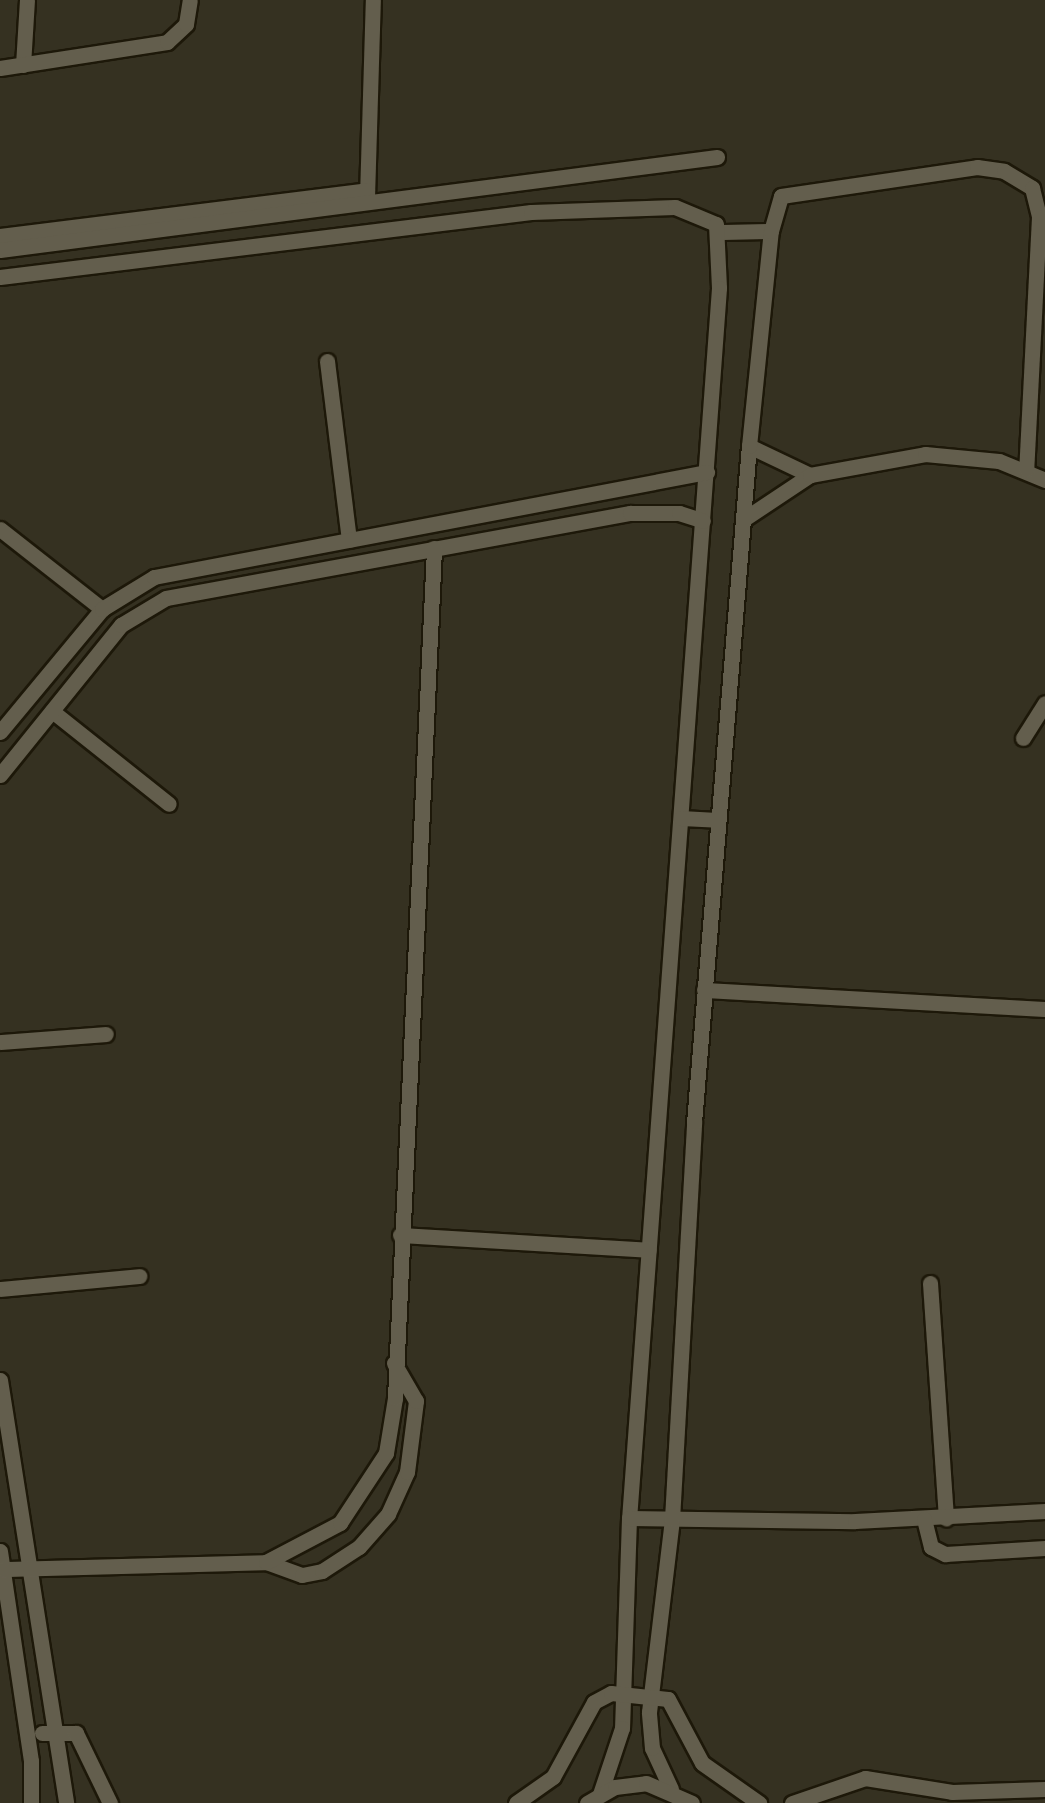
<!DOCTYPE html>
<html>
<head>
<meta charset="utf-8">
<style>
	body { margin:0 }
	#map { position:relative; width:1045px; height:1803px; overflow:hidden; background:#353121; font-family:"Space Grotesk",sans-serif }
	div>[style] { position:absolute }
	.roads { filter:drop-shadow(2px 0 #1d1809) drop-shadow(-2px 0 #1d1809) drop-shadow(0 2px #1d1809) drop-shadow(0 -2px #1d1809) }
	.minor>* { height:15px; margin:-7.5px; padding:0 7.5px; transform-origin:7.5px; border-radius:7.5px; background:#635e4d }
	span { translate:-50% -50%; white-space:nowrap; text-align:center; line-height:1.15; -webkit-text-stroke:8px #353121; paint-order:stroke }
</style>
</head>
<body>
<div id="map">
	<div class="roads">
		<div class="minor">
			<div style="left:23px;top:65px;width:65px;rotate:-86.5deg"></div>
			<div style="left:0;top:68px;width:169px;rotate:-8.8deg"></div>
			<div style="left:167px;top:42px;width:26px;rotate:-43deg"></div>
			<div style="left:186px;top:24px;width:24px;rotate:-81deg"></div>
			<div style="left:367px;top:197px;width:197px;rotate:-88.3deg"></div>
			<div style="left:719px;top:232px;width:52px;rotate:-1.1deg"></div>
			<div style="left:0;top:236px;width:370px;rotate:-7.1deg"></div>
			<div style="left:0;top:250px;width:723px;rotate:-7.39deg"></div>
			<div style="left:0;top:277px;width:535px;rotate:-6.98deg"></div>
			<div style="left:531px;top:212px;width:144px;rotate:-2deg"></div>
			<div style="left:675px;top:207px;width:44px;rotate:22.5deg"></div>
			<div style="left:716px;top:224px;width:64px;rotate:87.3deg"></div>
			<div style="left:719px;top:288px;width:1233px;rotate:94.18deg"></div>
			<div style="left:629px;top:1518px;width:210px;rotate:91.9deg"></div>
			<div style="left:622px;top:1728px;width:70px;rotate:108.4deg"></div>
			<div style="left:327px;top:361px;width:180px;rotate:83deg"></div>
			<div style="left:749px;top:446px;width:68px;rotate:25.4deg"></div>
			<div style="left:744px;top:519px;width:79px;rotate:-33.7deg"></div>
			<div style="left:810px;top:475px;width:117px;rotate:-10.3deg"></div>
			<div style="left:925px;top:454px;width:74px;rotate:5.4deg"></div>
			<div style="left:999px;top:461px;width:50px;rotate:22.4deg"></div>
			<div style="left:0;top:529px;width:130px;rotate:38.1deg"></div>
			<div style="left:52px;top:711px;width:149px;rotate:38.5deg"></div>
			<div style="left:0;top:732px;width:160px;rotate:-50.3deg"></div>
			<div style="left:102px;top:609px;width:61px;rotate:-31.6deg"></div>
			<div style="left:154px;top:577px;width:563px;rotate:-10.75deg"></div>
			<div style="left:1023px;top:738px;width:41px;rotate:-57.8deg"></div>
			<div style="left:0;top:775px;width:193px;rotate:-51.1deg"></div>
			<div style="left:121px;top:625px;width:52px;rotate:-31deg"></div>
			<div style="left:166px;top:598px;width:472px;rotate:-10.4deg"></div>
			<div style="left:630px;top:513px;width:49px"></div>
			<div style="left:679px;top:513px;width:25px;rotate:18deg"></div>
			<div style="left:681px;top:818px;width:36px;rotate:3deg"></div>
			<div style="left:704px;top:990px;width:342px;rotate:3.2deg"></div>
			<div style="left:0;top:1042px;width:106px;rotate:-4.3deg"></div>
			<div style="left:400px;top:1235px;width:249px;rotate:3.4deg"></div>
			<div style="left:930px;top:1283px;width:236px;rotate:86.1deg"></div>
			<div style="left:0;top:1289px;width:140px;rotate:-5.3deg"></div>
			<div style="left:0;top:1380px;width:428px;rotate:81.1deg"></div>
			<div style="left:629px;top:1518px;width:226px;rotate:0.8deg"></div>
			<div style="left:855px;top:1521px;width:190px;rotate:-3deg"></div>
			<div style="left:924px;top:1519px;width:29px;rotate:76deg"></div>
			<div style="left:931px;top:1547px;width:16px;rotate:27deg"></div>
			<div style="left:945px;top:1554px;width:100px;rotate:-3.4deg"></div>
			<div style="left:0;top:1551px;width:212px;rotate:81.6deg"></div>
			<div style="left:31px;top:1761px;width:42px;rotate:90deg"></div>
			<div style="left:266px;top:1562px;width:38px;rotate:20deg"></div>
			<div style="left:302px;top:1575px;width:20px;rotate:-11deg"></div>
			<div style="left:322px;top:1571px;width:44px;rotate:-33deg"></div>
			<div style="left:359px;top:1547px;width:44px;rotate:-48.7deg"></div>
			<div style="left:388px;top:1514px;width:46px;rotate:-65.7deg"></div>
			<div style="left:407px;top:1472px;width:72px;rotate:-82.8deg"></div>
			<div style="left:416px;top:1401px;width:44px;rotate:-120.1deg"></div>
			<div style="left:3px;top:1569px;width:263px;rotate:-1.5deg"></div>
			<div style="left:266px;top:1562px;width:84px;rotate:-27.8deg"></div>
			<div style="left:340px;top:1523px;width:84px;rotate:-56.7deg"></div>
			<div style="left:386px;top:1453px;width:56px;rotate:-80.7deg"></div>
			<div style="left:395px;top:1398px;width:851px;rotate:-87.37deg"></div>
			<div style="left:42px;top:1733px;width:34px"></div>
			<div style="left:76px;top:1733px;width:78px;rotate:64.1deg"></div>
			<div style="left:671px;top:1789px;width:45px;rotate:-114.9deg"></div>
			<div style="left:652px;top:1748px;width:36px;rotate:-95deg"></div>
			<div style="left:649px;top:1712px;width:194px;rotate:-83.2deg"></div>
			<div style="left:672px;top:1519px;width:397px;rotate:-86.8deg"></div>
			<div style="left:694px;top:1123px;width:679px;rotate:-85.36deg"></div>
			<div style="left:749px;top:446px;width:216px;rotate:-84.2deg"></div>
			<div style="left:771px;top:231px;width:36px;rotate:-74deg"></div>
			<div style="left:781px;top:196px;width:198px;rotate:-8.4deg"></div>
			<div style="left:977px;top:167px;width:27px;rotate:8deg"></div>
			<div style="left:1004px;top:171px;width:33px;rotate:31deg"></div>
			<div style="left:1032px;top:188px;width:30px;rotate:76deg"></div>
			<div style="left:1039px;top:217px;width:253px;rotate:92.9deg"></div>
			<div style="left:516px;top:1803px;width:45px;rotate:-35.1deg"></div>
			<div style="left:553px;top:1777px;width:85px;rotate:-61.3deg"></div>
			<div style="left:594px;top:1702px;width:19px;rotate:-28deg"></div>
			<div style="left:611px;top:1693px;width:57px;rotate:6deg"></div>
			<div style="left:668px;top:1699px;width:72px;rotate:62deg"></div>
			<div style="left:702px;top:1763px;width:70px;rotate:35.1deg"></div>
			<div style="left:587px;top:1803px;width:32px;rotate:-30deg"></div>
			<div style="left:615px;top:1787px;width:31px;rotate:-7deg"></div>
			<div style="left:646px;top:1783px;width:50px;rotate:23.5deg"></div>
			<div style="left:792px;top:1803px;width:77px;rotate:-18.9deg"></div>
			<div style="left:865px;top:1778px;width:88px;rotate:9.1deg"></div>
			<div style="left:952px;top:1792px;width:93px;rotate:-1.8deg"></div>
		</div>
	</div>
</div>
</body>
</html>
